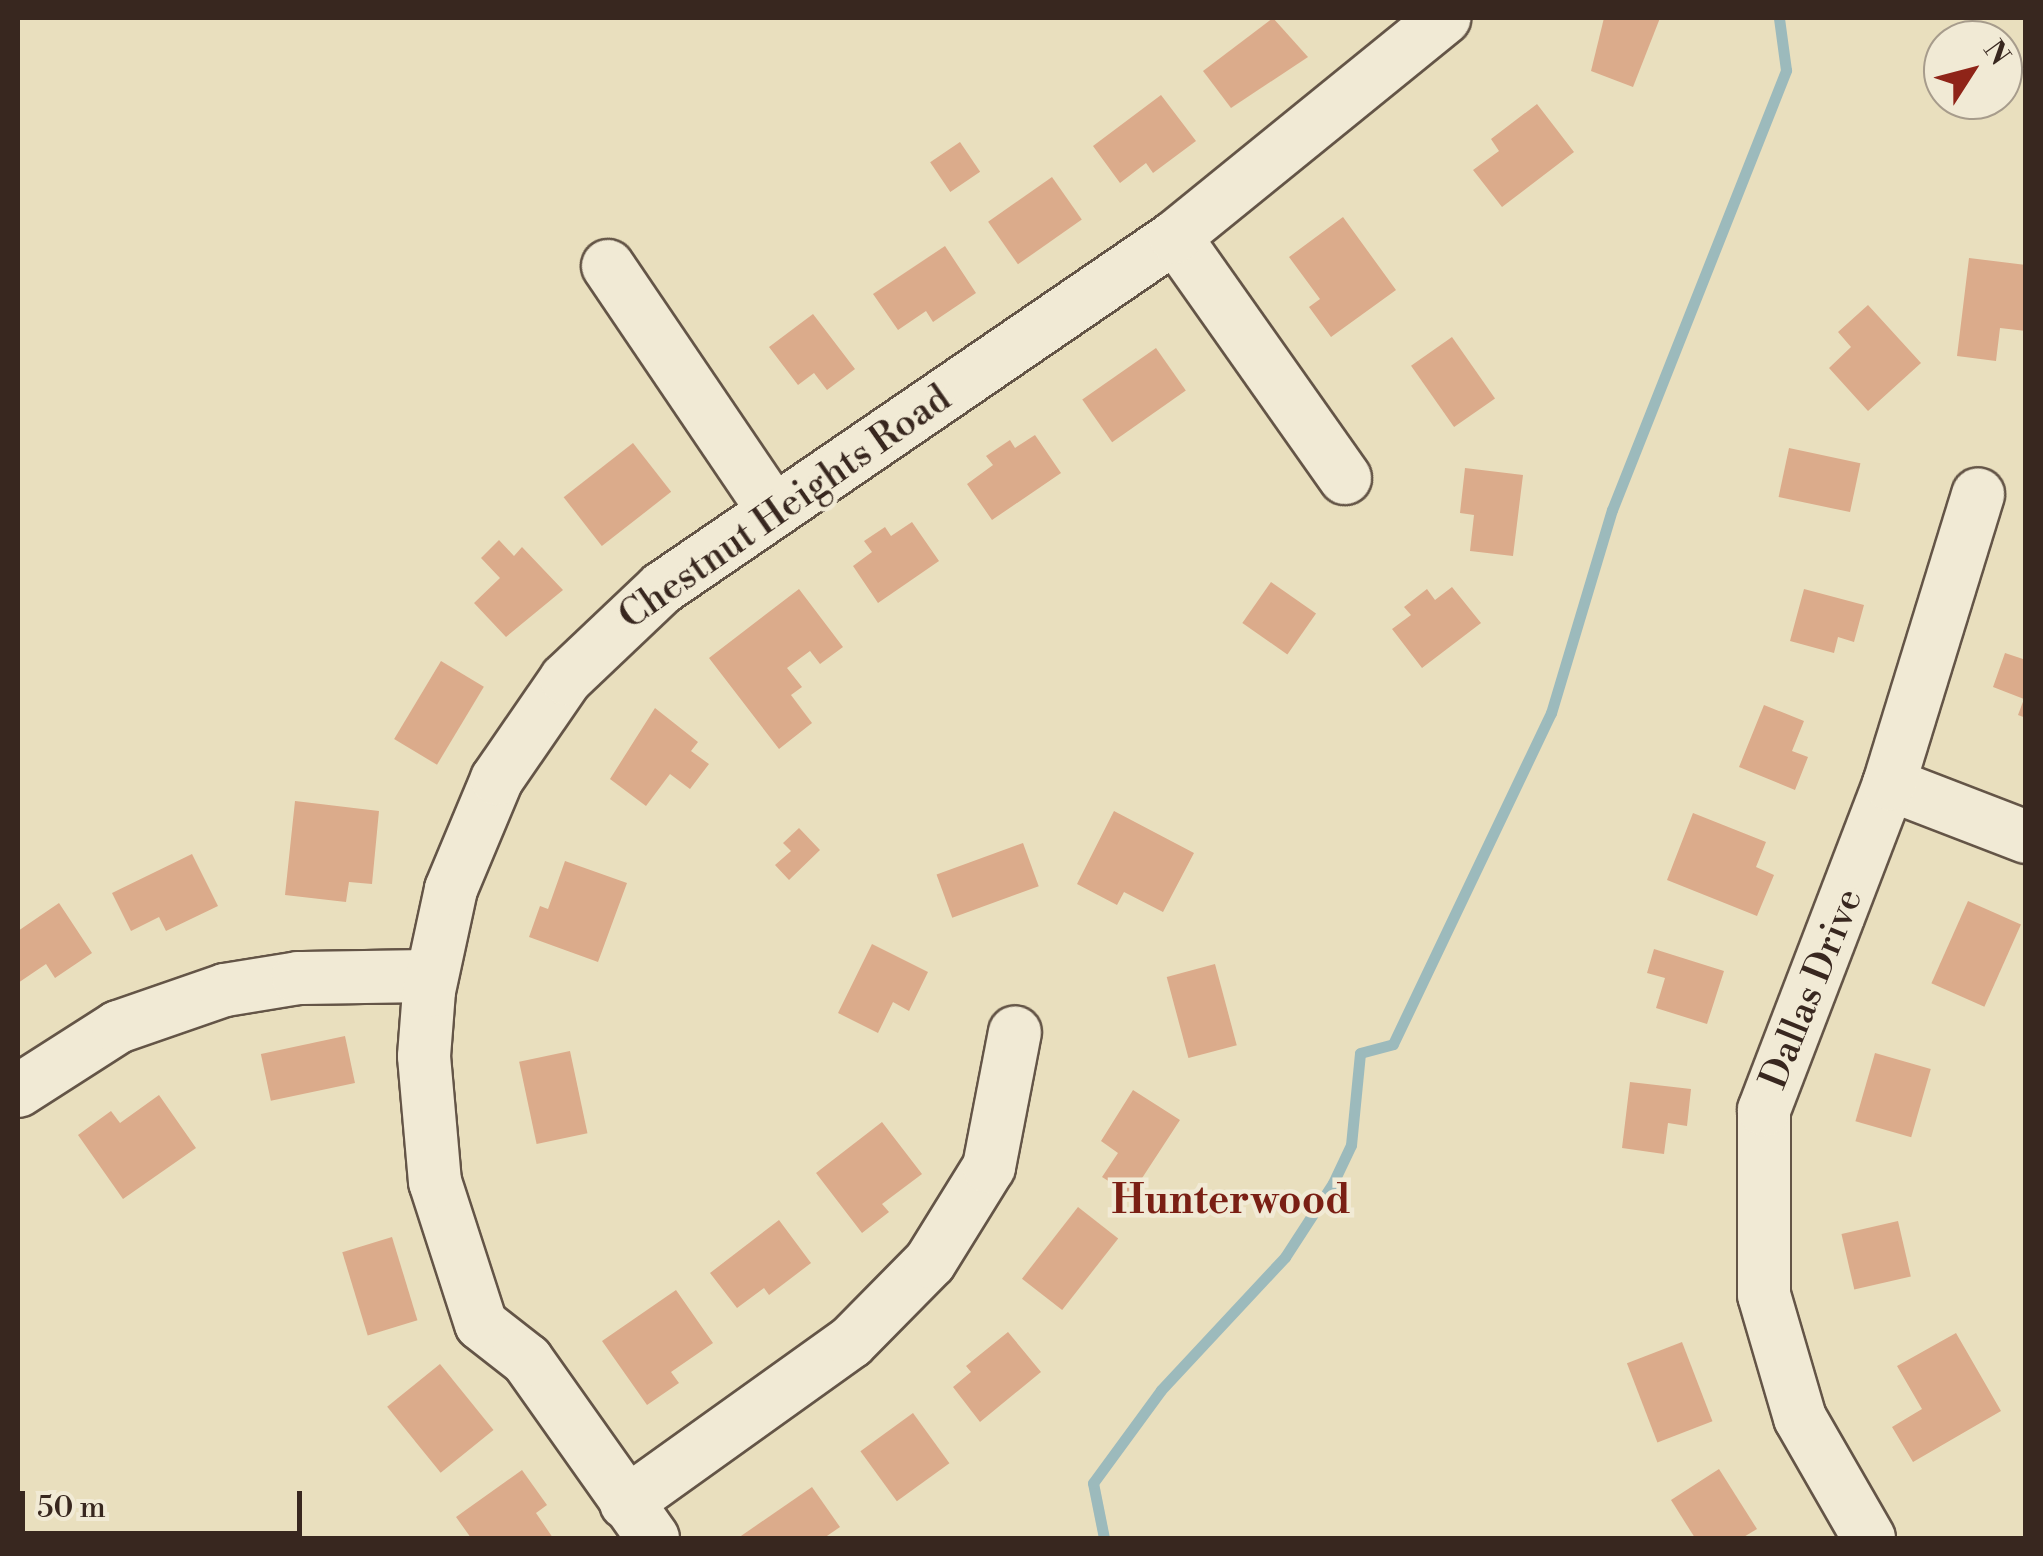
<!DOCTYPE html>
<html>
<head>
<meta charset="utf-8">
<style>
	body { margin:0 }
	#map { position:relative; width:2043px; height:1556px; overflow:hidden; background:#e9dfbe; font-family:"Libre Bodoni",serif }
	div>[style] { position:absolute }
	.stream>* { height:11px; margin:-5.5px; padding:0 5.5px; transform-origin:5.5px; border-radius:5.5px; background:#9cbabc }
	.building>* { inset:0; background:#dbab8b; transform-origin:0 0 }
	.roads { filter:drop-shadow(2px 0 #645547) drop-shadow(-2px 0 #645547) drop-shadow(0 2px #645547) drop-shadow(0 -2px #645547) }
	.minor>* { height:52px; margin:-26px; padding:0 26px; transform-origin:26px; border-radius:26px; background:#f1ead5 }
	span { translate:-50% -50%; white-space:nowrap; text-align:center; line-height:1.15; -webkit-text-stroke:9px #f1ead5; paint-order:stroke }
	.street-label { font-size:38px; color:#38271f }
	.neighbourhood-label { font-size:40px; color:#7a1f14; font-weight:700 }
	.frame { position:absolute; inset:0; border:20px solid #38271f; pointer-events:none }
	.north { position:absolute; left:1923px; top:20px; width:100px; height:100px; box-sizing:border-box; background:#f1ead5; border:2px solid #a79c8c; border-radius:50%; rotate:54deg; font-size:28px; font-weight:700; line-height:40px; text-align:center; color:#38271f }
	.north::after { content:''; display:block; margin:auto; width:35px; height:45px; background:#8f2418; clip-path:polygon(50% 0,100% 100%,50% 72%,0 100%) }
	.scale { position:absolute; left:20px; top:1491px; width:282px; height:45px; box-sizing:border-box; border:5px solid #38271f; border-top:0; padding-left:12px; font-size:30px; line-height:35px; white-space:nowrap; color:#38271f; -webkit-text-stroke:8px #f1ead5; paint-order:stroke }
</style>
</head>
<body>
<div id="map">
	<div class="stream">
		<div style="left:1104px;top:1538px;width:56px;rotate:-101.3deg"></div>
		<div style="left:1093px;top:1483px;width:115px;rotate:-53.8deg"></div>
		<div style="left:1161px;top:1390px;width:182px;rotate:-47deg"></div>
		<div style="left:1285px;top:1257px;width:88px;rotate:-57deg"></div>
		<div style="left:1333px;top:1183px;width:42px;rotate:-64.7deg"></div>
		<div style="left:1351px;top:1145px;width:92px;rotate:-84.4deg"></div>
		<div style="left:1360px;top:1053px;width:34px;rotate:-15deg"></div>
		<div style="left:1393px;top:1044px;width:367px;rotate:-64.5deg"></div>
		<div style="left:1551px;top:713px;width:212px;rotate:-73.3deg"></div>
		<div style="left:1612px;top:510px;width:473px;rotate:-68.4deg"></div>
		<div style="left:1786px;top:70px;width:52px;rotate:-97.7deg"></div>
	</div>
	<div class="building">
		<div style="clip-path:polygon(1273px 18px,1308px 57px,1231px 108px,1203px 71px)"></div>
		<div style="clip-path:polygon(1604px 18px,1660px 18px,1633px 87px,1591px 71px)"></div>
		<div style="clip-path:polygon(1161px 95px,1196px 141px,1153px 173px,1146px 163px,1120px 183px,1093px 146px)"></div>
		<div style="clip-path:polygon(1537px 104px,1574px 152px,1502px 207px,1473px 170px,1499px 151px,1491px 139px)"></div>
		<div style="left:960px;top:142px;width:36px;height:36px;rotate:56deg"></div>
		<div style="left:1052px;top:177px;width:52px;height:78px;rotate:55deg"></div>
		<div style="clip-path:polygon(1343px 217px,1396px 290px,1331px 337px,1309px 307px,1320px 299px,1289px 257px)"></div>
		<div style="clip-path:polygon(945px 246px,976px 293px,933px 322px,926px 311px,898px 330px,873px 294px)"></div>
		<div style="clip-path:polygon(1969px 258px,2026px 265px,2026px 331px,2000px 328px,1996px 361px,1957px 356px)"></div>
		<div style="clip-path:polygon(1868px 305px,1921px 363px,1868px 411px,1829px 368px,1851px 347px,1838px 332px)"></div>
		<div style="clip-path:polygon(813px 314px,855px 369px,827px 390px,814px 373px,798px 385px,769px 347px)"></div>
		<div style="left:1452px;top:337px;width:75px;height:50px;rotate:55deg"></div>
		<div style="left:1156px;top:348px;width:52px;height:90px;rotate:55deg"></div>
		<div style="clip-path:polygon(1035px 435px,1061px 473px,992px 520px,967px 484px,993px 465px,986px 456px,1010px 440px,1015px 448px)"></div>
		<div style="left:633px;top:443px;width:62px;height:88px;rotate:52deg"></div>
		<div style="left:1789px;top:448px;width:73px;height:50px;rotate:12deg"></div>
		<div style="clip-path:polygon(1465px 468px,1523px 475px,1513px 556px,1470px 551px,1474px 515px,1460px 513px)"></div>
		<div style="clip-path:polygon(912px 522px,939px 561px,878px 603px,853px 566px,872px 552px,864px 541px,885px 527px,891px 536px)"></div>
		<div style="clip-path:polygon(499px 540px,514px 556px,522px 547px,563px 590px,506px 637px,474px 603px,500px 578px,481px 558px)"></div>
		<div style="left:1271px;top:582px;width:55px;height:50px;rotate:35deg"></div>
		<div style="clip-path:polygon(1452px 587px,1481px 623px,1422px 668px,1392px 629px,1411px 615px,1404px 607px,1427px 589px,1435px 600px)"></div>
		<div style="clip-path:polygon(799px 589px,843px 647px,820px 664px,810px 651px,787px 668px,802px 687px,791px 695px,812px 723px,779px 749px,709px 658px)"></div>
		<div style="clip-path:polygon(1804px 589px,1864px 605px,1854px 642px,1838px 637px,1834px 653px,1790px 641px)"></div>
		<div style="clip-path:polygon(2005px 653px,2026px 660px,2026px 718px,2018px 715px,2024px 699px,1993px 687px)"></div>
		<div style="left:441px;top:661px;width:50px;height:91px;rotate:31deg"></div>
		<div style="clip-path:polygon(1764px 705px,1804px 721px,1792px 751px,1808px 757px,1795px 790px,1739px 767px)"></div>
		<div style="clip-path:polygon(655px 708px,698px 742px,691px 751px,709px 764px,690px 789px,670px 774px,646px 806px,610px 779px)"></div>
		<div style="clip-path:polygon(295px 801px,379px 811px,372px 884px,349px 882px,346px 902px,285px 895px)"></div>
		<div style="clip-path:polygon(1114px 811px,1194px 853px,1163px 912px,1124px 892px,1117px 905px,1077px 884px)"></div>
		<div style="clip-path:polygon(1693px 813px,1766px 842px,1756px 867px,1774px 875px,1757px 916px,1667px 880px)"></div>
		<div style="clip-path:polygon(799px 828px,820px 850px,789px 880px,775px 865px,791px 851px,783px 843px)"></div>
		<div style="left:1023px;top:843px;width:46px;height:92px;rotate:70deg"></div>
		<div style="clip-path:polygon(192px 854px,218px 906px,166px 931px,159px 917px,131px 931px,112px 893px)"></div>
		<div style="clip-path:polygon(565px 861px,627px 883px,598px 962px,529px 937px,540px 906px,548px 909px)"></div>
		<div style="left:1968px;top:901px;width:58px;height:90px;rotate:24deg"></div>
		<div style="clip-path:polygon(59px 903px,92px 953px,55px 978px,46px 964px,18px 983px,18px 931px)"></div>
		<div style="clip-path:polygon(872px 944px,928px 972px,909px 1011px,893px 1002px,878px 1033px,838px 1013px)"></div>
		<div style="clip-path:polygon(1654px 949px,1724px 971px,1707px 1024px,1656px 1008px,1665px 978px,1647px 973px)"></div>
		<div style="left:1215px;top:964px;width:84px;height:50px;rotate:75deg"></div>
		<div style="left:345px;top:1036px;width:48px;height:86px;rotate:78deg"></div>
		<div style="left:570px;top:1051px;width:84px;height:52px;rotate:78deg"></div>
		<div style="left:1875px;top:1053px;width:58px;height:71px;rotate:16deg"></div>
		<div style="clip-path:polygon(1630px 1082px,1691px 1089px,1687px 1126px,1668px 1123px,1664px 1154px,1622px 1148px)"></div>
		<div style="clip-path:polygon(1133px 1090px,1180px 1120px,1131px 1195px,1102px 1177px,1118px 1153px,1101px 1141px)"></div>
		<div style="clip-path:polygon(159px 1095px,196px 1148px,123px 1199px,78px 1135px,111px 1111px,120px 1123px)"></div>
		<div style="clip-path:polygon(882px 1122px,922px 1174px,882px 1204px,889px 1212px,862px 1233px,816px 1173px)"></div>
		<div style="left:1078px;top:1207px;width:51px;height:91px;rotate:38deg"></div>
		<div style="clip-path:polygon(779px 1220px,811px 1263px,769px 1295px,764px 1288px,737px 1308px,710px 1273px)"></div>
		<div style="left:1898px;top:1221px;width:57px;height:58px;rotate:77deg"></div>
		<div style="left:392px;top:1237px;width:87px;height:52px;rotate:73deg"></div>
		<div style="clip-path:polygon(676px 1290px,713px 1343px,671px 1372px,679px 1383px,647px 1405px,602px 1341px)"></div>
		<div style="clip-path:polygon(1008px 1332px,1041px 1372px,980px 1422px,953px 1387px,971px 1372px,966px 1366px)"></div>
		<div style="clip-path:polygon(1956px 1333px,2001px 1411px,1913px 1462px,1892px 1427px,1922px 1409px,1897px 1366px)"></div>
		<div style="left:1682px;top:1342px;width:85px;height:59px;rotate:69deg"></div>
		<div style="left:440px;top:1364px;width:85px;height:68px;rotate:51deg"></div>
		<div style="left:913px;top:1413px;width:62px;height:65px;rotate:54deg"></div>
		<div style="clip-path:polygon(1719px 1469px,1757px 1529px,1742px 1538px,1695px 1538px,1671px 1500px)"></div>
		<div style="clip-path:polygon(522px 1470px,547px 1505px,536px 1513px,553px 1538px,471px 1538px,456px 1517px)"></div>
		<div style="clip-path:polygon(812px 1487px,840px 1527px,824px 1538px,738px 1538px)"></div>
	</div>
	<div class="roads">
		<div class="minor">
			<div style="left:1175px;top:237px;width:295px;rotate:54.8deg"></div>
			<div style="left:608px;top:266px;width:295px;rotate:55.9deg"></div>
			<div style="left:1889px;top:784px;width:147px;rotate:21.1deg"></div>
			<div style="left:18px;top:1091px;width:119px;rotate:-32.6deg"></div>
			<div style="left:118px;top:1027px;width:113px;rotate:-19.1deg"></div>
			<div style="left:225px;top:990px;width:74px;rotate:-9.3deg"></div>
			<div style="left:298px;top:978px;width:133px;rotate:-0.9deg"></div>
			<div style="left:626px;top:1503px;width:277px;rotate:-35.6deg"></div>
			<div style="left:851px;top:1342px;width:112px;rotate:-45.4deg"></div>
			<div style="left:930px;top:1262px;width:112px;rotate:-58.2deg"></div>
			<div style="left:989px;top:1167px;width:137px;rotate:-79.1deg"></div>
			<div style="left:653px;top:1538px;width:218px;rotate:-125.3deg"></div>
			<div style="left:527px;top:1360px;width:58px;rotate:-142deg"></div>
			<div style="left:481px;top:1324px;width:149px;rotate:-107.9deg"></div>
			<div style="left:435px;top:1182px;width:126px;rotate:-95deg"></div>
			<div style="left:424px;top:1056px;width:65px;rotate:-85.6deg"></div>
			<div style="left:429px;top:991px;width:104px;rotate:-77.8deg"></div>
			<div style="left:451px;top:889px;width:119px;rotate:-67.3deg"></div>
			<div style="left:497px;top:779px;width:121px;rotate:-55.4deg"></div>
			<div style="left:566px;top:679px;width:132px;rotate:-43.5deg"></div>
			<div style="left:662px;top:588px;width:622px;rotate:-34.38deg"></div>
			<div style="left:1175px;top:237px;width:347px;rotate:-39.1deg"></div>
			<div style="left:1869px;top:1538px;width:138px;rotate:-119.9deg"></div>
			<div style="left:1800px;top:1418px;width:128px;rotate:-106.3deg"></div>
			<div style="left:1764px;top:1295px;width:185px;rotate:-90deg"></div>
			<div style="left:1764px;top:1110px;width:349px;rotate:-69deg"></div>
			<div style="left:1889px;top:784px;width:303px;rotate:-72.9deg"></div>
		</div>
	</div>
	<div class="street-label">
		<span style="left:785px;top:508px;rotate:-35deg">Chestnut Heights Road</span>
		<span style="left:1812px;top:989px;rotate:-68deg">Dallas Drive</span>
	</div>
	<div class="neighbourhood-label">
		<span style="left:1231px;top:1201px">Hunterwood</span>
	</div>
	<div class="frame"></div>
	<div class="north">N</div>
	<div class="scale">50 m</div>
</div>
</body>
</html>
